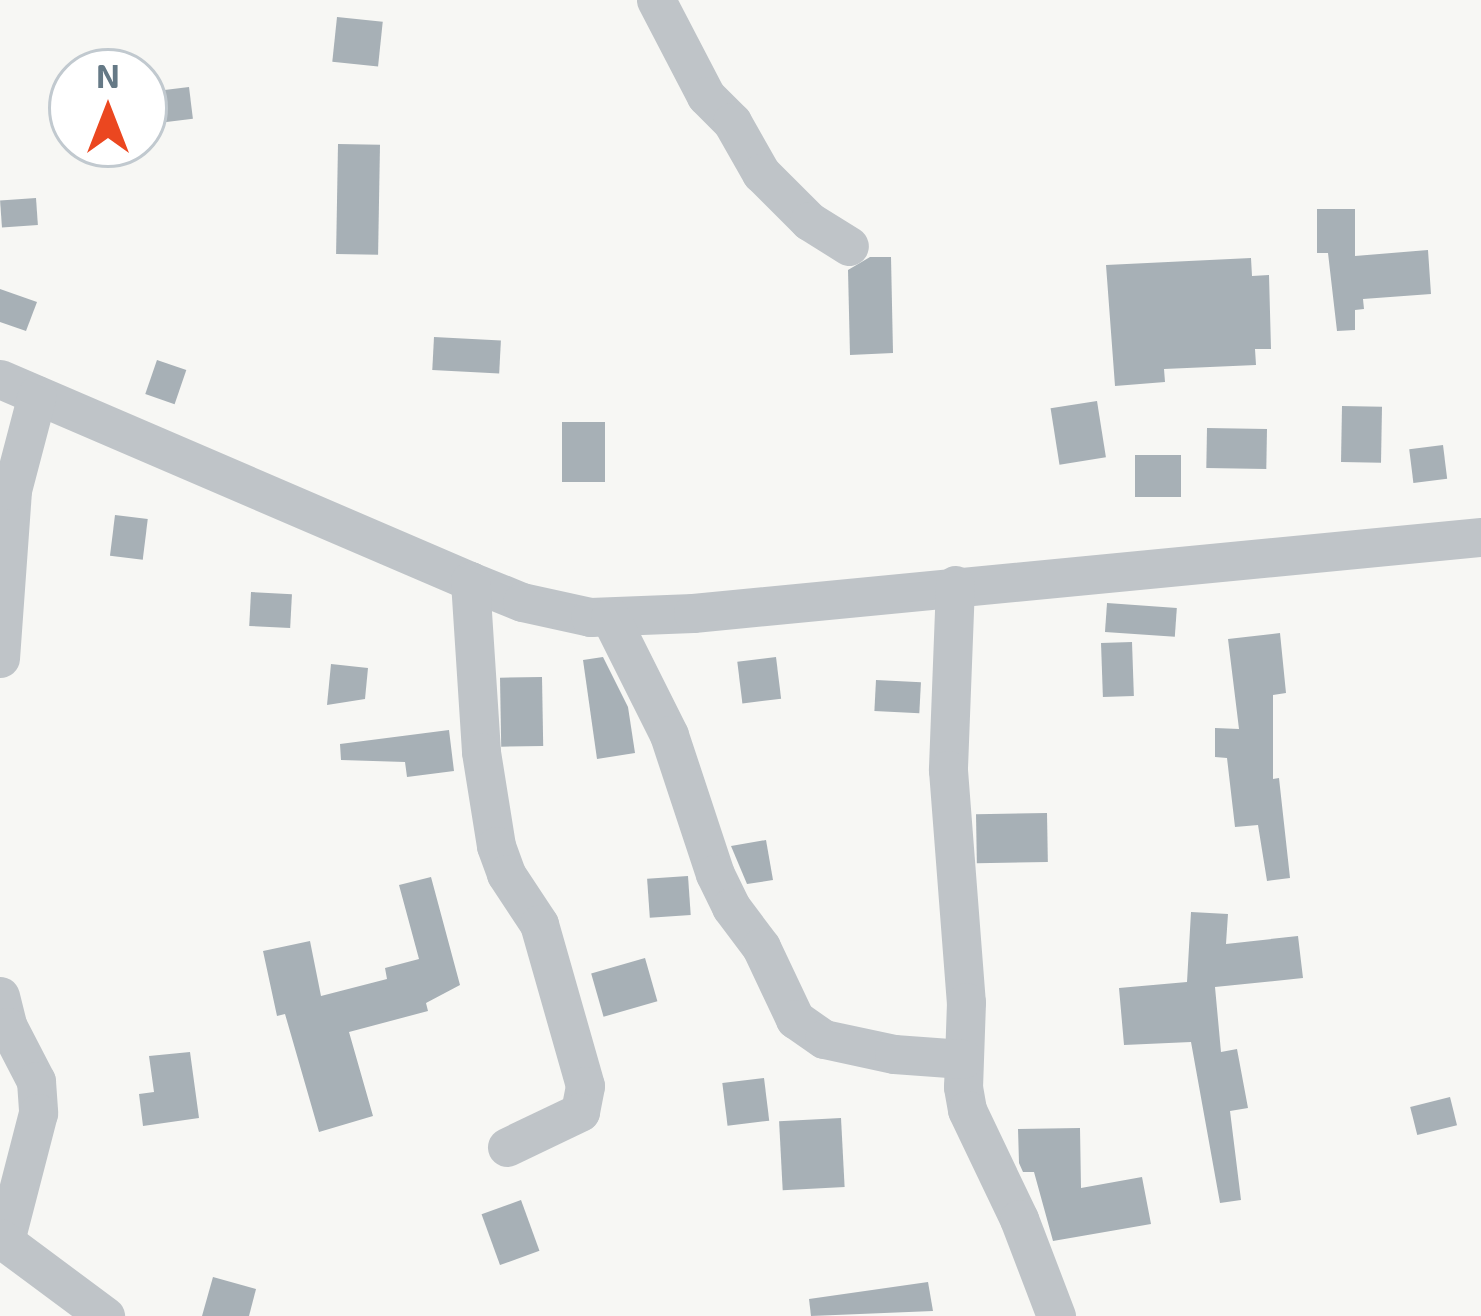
<!DOCTYPE html>
<html>
<head>
<meta charset="utf-8">
<style>
	body { margin:0 }
	#map { position:relative; width:1481px; height:1316px; overflow:hidden; background:#f7f7f4; font-family:"Exo 2",sans-serif }
	div>[style] { position:absolute }
	.building>* { inset:0; background:#a7b0b6; transform-origin:0 0 }
	.minor>* { height:39px; margin:-19.5px; padding:0 19.5px; transform-origin:19.5px; border-radius:19.5px; background:#bfc4c8 }
	span { translate:-50% -50%; white-space:nowrap; text-align:center; line-height:1.15; -webkit-text-stroke:12px #fff; paint-order:stroke }
	.north { position:absolute; left:48px; top:48px; width:120px; height:120px; box-sizing:border-box; background:#fff; border:3px solid #c1c9cf; border-radius:50%; rotate:0deg; font-size:33px; font-weight:700; line-height:48px; text-align:center; color:#657986 }
	.north::after { content:''; display:block; margin:auto; width:42px; height:54px; background:#eb4720; clip-path:polygon(50% 0,100% 100%,50% 72%,0 100%) }
</style>
</head>
<body>
<div id="map">
	<div class="building">
		<div style="left:337px;top:17px;width:46px;height:45px;rotate:6deg"></div>
		<div style="left:189px;top:87px;width:32px;height:41px;rotate:83deg"></div>
		<div style="left:338px;top:144px;width:42px;height:110px;rotate:1deg"></div>
		<div style="left:36px;top:198px;width:27px;height:36px;rotate:86deg"></div>
		<div style="clip-path:polygon(1317px 209px,1355px 209px,1355px 256px,1428px 250px,1431px 294px,1363px 299px,1364px 309px,1355px 310px,1355px 330px,1337px 331px,1328px 253px,1317px 253px)"></div>
		<div style="clip-path:polygon(870px 257px,891px 257px,893px 353px,850px 355px,848px 270px)"></div>
		<div style="clip-path:polygon(1251px 258px,1252px 276px,1269px 275px,1271px 349px,1255px 349px,1256px 365px,1164px 369px,1165px 382px,1115px 386px,1106px 265px)"></div>
		<div style="clip-path:polygon(0 289px,37px 302px,26px 331px,0 322px)"></div>
		<div style="left:434px;top:337px;width:67px;height:33px;rotate:3deg"></div>
		<div style="left:157px;top:360px;width:31px;height:36px;rotate:19deg"></div>
		<div style="left:1097px;top:401px;width:57px;height:47px;rotate:81deg"></div>
		<div style="left:1342px;top:406px;width:40px;height:56px;rotate:1deg"></div>
		<div style="left:562px;top:422px;width:43px;height:60px"></div>
		<div style="left:1207px;top:428px;width:60px;height:40px;rotate:1deg"></div>
		<div style="left:1443px;top:445px;width:34px;height:34px;rotate:83deg"></div>
		<div style="left:1181px;top:455px;width:42px;height:46px;rotate:90deg"></div>
		<div style="left:115px;top:515px;width:33px;height:41px;rotate:7deg"></div>
		<div style="left:251px;top:592px;width:41px;height:34px;rotate:3deg"></div>
		<div style="left:1107px;top:603px;width:70px;height:29px;rotate:4deg"></div>
		<div style="clip-path:polygon(1280px 633px,1286px 693px,1273px 695px,1273px 779px,1279px 778px,1290px 878px,1267px 881px,1258px 825px,1235px 827px,1227px 758px,1215px 757px,1215px 728px,1239px 729px,1228px 639px)"></div>
		<div style="left:1132px;top:642px;width:54px;height:31px;rotate:88deg"></div>
		<div style="clip-path:polygon(603px 657px,628px 707px,635px 753px,597px 759px,583px 660px)"></div>
		<div style="left:776px;top:657px;width:42px;height:39px;rotate:83deg"></div>
		<div style="clip-path:polygon(331px 664px,368px 668px,365px 699px,327px 705px)"></div>
		<div style="left:542px;top:677px;width:69px;height:42px;rotate:89deg"></div>
		<div style="left:876px;top:680px;width:45px;height:31px;rotate:3deg"></div>
		<div style="clip-path:polygon(449px 730px,454px 771px,407px 777px,405px 762px,341px 760px,340px 744px)"></div>
		<div style="left:1047px;top:813px;width:49px;height:71px;rotate:89deg"></div>
		<div style="clip-path:polygon(766px 840px,773px 880px,747px 884px,731px 846px)"></div>
		<div style="left:688px;top:876px;width:39px;height:41px;rotate:86deg"></div>
		<div style="clip-path:polygon(431px 877px,460px 985px,426px 1003px,428px 1011px,349px 1032px,373px 1116px,319px 1132px,285px 1014px,277px 1016px,263px 951px,310px 941px,321px 996px,387px 979px,385px 968px,419px 959px,399px 885px)"></div>
		<div style="clip-path:polygon(1191px 912px,1228px 914px,1226px 944px,1298px 936px,1303px 978px,1215px 987px,1221px 1052px,1237px 1049px,1248px 1108px,1230px 1111px,1241px 1200px,1220px 1203px,1191px 1042px,1124px 1045px,1119px 988px,1187px 982px)"></div>
		<div style="left:645px;top:958px;width:45px;height:56px;rotate:74deg"></div>
		<div style="clip-path:polygon(190px 1052px,199px 1118px,143px 1126px,139px 1094px,154px 1092px,149px 1056px)"></div>
		<div style="left:764px;top:1078px;width:43px;height:42px;rotate:83deg"></div>
		<div style="left:1450px;top:1097px;width:29px;height:41px;rotate:76deg"></div>
		<div style="left:841px;top:1118px;width:69px;height:62px;rotate:87deg"></div>
		<div style="clip-path:polygon(1080px 1128px,1081px 1188px,1142px 1177px,1151px 1224px,1053px 1241px,1034px 1172px,1023px 1172px,1019px 1163px,1018px 1129px)"></div>
		<div style="left:521px;top:1200px;width:54px;height:42px;rotate:70deg"></div>
		<div style="clip-path:polygon(213px 1277px,256px 1289px,249px 1316px,202px 1316px)"></div>
		<div style="clip-path:polygon(928px 1282px,933px 1311px,811px 1316px,809px 1299px)"></div>
	</div>
	<div class="minor">
		<div style="left:656px;top:0;width:108px;rotate:62.5deg"></div>
		<div style="left:706px;top:96px;width:37px;rotate:45deg"></div>
		<div style="left:732px;top:122px;width:59px;rotate:60.4deg"></div>
		<div style="left:761px;top:173px;width:68px;rotate:45deg"></div>
		<div style="left:809px;top:221px;width:47px;rotate:32deg"></div>
		<div style="left:0;top:379px;width:512px;rotate:23.26deg"></div>
		<div style="left:470px;top:581px;width:56px;rotate:22deg"></div>
		<div style="left:522px;top:602px;width:70px;rotate:12.4deg"></div>
		<div style="left:590px;top:617px;width:103px;rotate:-2.2deg"></div>
		<div style="left:693px;top:613px;width:792px;rotate:-5.51deg"></div>
		<div style="left:470px;top:581px;width:171px;rotate:86.3deg"></div>
		<div style="left:481px;top:752px;width:95px;rotate:80.9deg"></div>
		<div style="left:496px;top:846px;width:30px;rotate:70deg"></div>
		<div style="left:506px;top:874px;width:60px;rotate:56.6deg"></div>
		<div style="left:539px;top:924px;width:168px;rotate:74.1deg"></div>
		<div style="left:585px;top:1086px;width:26px;rotate:101deg"></div>
		<div style="left:580px;top:1112px;width:81px;rotate:154.4deg"></div>
		<div style="left:955px;top:585px;width:185px;rotate:92.2deg"></div>
		<div style="left:948px;top:770px;width:233px;rotate:85.6deg"></div>
		<div style="left:966px;top:1002px;width:85px;rotate:92deg"></div>
		<div style="left:963px;top:1087px;width:23px;rotate:80deg"></div>
		<div style="left:967px;top:1110px;width:121px;rotate:64.5deg"></div>
		<div style="left:1019px;top:1219px;width:104px;rotate:69.1deg"></div>
		<div style="left:610px;top:617px;width:132px;rotate:63.4deg"></div>
		<div style="left:669px;top:735px;width:146px;rotate:71.7deg"></div>
		<div style="left:715px;top:874px;width:37px;rotate:64deg"></div>
		<div style="left:731px;top:907px;width:50px;rotate:53.1deg"></div>
		<div style="left:761px;top:947px;width:80px;rotate:64.7deg"></div>
		<div style="left:795px;top:1019px;width:35px;rotate:35deg"></div>
		<div style="left:824px;top:1039px;width:72px;rotate:12.1deg"></div>
		<div style="left:894px;top:1054px;width:69px;rotate:4.1deg"></div>
		<div style="left:0;top:658px;width:168px;rotate:-85.9deg"></div>
		<div style="left:12px;top:490px;width:98px;rotate:-75.3deg"></div>
		<div style="left:0;top:996px;width:32px;rotate:76deg"></div>
		<div style="left:8px;top:1027px;width:61px;rotate:62.6deg"></div>
		<div style="left:36px;top:1081px;width:32px;rotate:86deg"></div>
		<div style="left:38px;top:1113px;width:132px;rotate:104.5deg"></div>
		<div style="left:0;top:1238px;width:131px;rotate:36.6deg"></div>
	</div>
	<div class="north">N</div>
</div>
</body>
</html>
